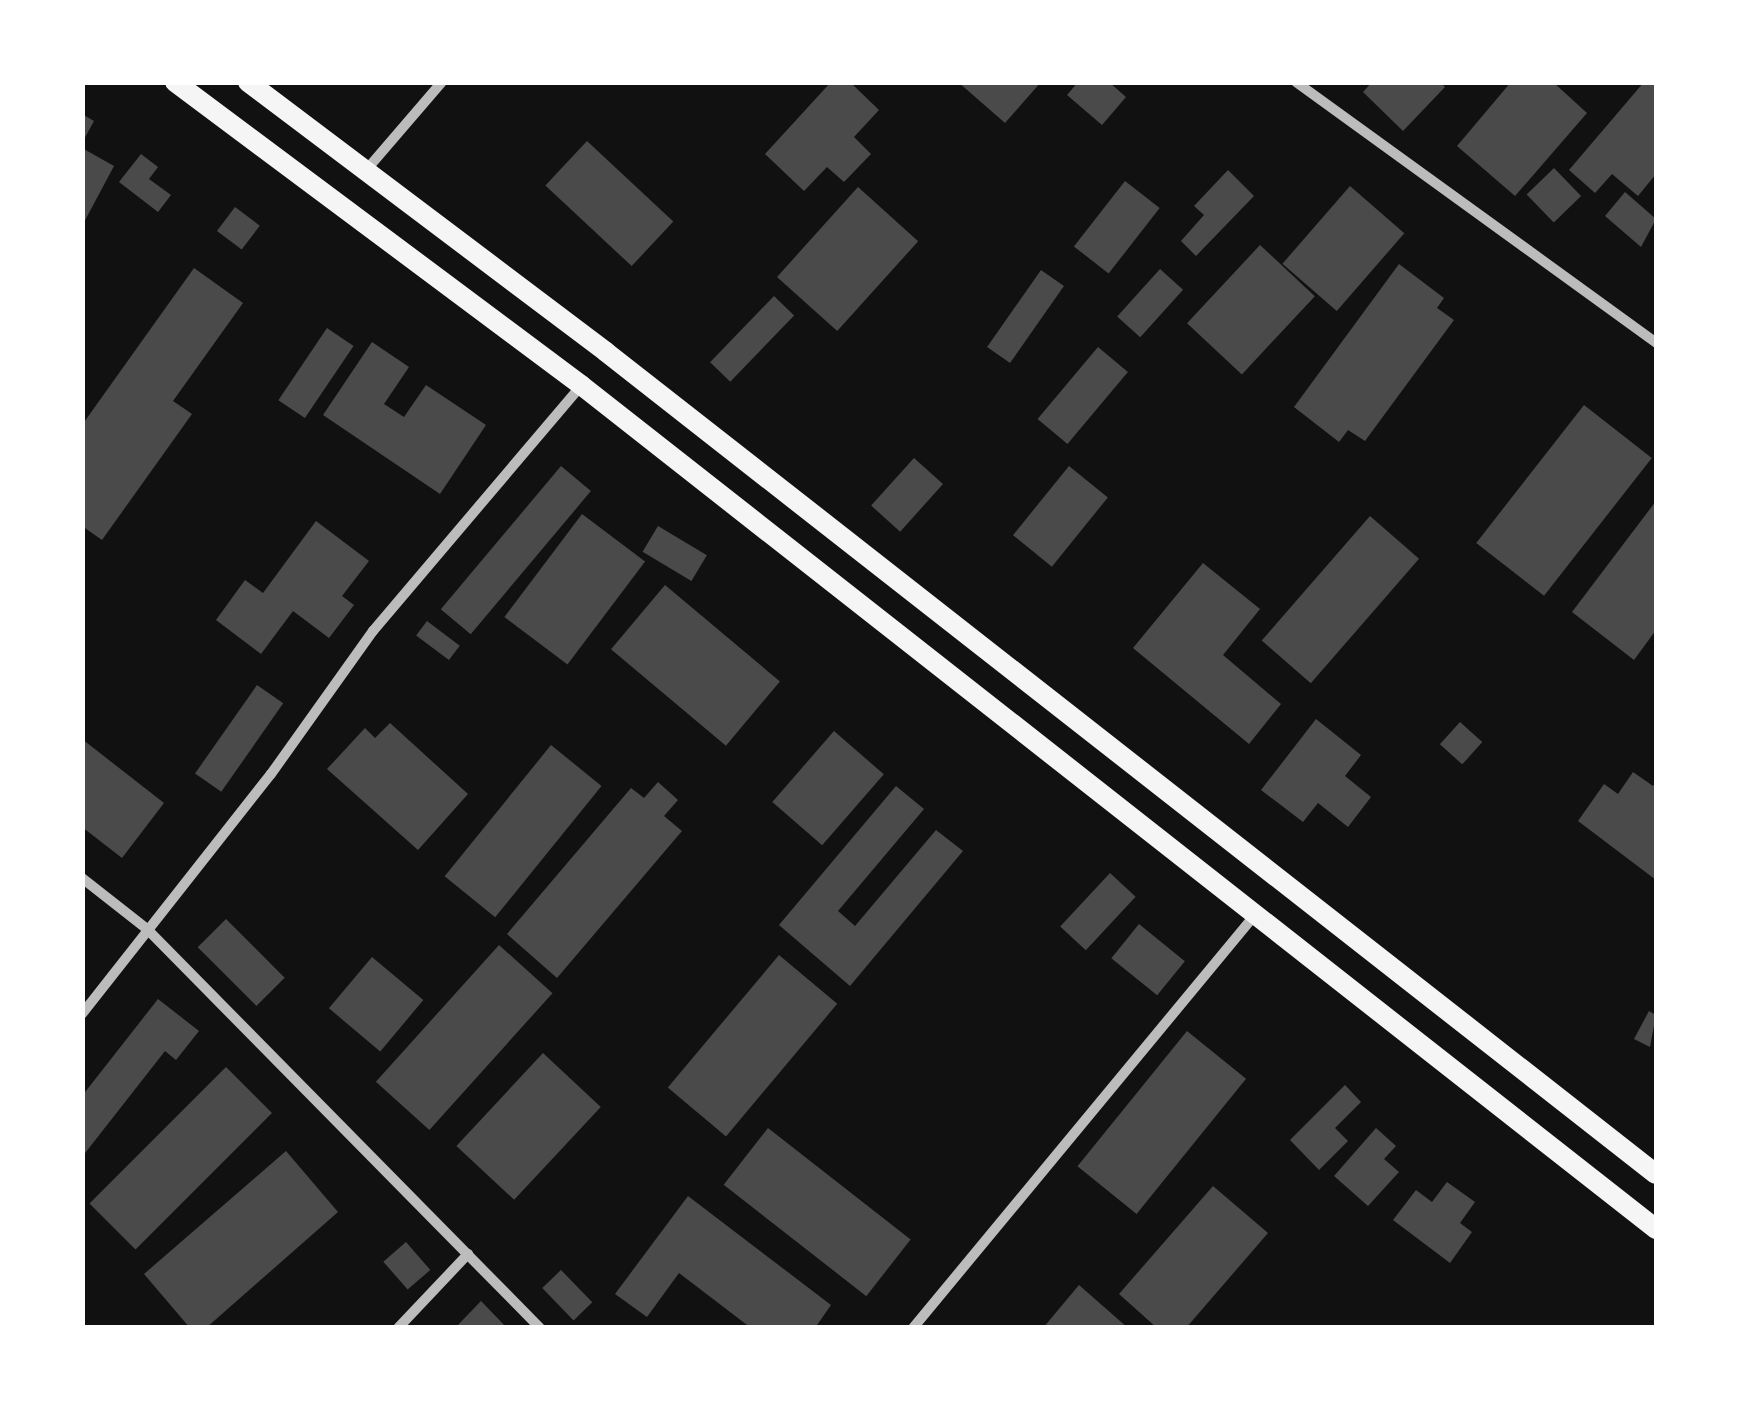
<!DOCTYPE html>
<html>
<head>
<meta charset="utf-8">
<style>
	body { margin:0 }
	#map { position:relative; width:1739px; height:1410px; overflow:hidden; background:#111; font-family:"Public Sans",sans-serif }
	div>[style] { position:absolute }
	.building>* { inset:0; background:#4a4a4a; transform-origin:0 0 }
	.minor>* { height:10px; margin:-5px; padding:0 5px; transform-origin:5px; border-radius:5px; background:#bcbcbc }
	.secondary>* { height:20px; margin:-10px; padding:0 10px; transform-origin:10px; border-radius:10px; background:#f5f5f5 }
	span { translate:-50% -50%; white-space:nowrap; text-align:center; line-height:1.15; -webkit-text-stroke:8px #fff; paint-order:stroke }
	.frame { position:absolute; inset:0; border:85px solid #fff; pointer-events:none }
</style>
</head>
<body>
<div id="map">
	<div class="building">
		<div style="clip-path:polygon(831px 82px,850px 82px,879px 110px,854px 137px,871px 154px,844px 182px,827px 167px,804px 191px,765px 154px)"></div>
		<div style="clip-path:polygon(958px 82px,1041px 82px,1005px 123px)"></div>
		<div style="clip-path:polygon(1078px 82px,1109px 82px,1126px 97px,1102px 125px,1067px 95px)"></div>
		<div style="clip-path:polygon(1372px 82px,1440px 82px,1445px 87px,1403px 131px,1363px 92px)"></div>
		<div style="clip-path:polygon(1511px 82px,1553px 82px,1587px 113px,1515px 196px,1457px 146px)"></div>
		<div style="clip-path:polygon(1644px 82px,1656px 82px,1656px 174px,1638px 196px,1612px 174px,1595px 193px,1569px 170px)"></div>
		<div style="clip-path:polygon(82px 114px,94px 121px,82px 143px)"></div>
		<div style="left:587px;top:141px;width:118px;height:61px;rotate:43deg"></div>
		<div style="clip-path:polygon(82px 148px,114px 166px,82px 226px)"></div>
		<div style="clip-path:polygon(141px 154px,158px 167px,149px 179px,171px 195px,158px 212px,119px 182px)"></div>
		<div style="left:1554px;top:168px;width:39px;height:38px;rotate:46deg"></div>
		<div style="clip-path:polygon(1228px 170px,1254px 196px,1196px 256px,1181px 241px,1204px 215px,1194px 206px)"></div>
		<div style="left:1125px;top:181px;width:44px;height:83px;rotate:38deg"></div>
		<div style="left:1350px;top:186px;width:72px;height:103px;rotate:41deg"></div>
		<div style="left:858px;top:187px;width:81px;height:121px;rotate:42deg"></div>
		<div style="clip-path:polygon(1625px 192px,1656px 219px,1641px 247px,1605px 216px)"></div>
		<div style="left:235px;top:207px;width:31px;height:30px;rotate:37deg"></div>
		<div style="left:1260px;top:245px;width:75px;height:107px;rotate:43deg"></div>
		<div style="clip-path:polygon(1399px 264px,1444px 298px,1437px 308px,1454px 320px,1365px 441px,1348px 430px,1339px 442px,1294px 407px)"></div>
		<div style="clip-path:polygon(194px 268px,243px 303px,173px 401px,192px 414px,102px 540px,82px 526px,82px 425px)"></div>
		<div style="left:1160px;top:269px;width:31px;height:64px;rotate:42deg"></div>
		<div style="left:1041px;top:270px;width:28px;height:94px;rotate:35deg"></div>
		<div style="left:774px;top:296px;width:28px;height:92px;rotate:44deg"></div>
		<div style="left:327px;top:328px;width:32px;height:87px;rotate:34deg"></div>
		<div style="clip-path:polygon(372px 342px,409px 367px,384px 404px,404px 417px,426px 385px,486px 425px,440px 494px,323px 415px)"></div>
		<div style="left:1098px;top:347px;width:39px;height:94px;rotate:40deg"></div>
		<div style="left:1584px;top:405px;width:86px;height:175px;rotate:38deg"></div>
		<div style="left:914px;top:458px;width:39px;height:64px;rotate:42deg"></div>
		<div style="left:561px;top:466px;width:39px;height:187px;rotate:40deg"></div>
		<div style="left:1069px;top:466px;width:50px;height:89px;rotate:39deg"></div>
		<div style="clip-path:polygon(1656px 501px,1656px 630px,1634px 660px,1572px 612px)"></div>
		<div style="left:582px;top:514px;width:79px;height:129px;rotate:37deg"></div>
		<div style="left:1370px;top:516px;width:65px;height:165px;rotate:41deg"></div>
		<div style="clip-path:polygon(316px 521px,369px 561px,342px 596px,354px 605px,329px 638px,293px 611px,261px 654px,216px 620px,245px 580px,263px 593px)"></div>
		<div style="left:658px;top:526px;width:57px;height:30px;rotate:31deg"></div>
		<div style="clip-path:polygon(1203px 563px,1260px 609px,1223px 655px,1281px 704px,1249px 744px,1133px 648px)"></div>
		<div style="left:665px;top:585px;width:150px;height:84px;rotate:40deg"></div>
		<div style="left:427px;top:621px;width:41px;height:18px;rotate:37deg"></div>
		<div style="left:257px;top:685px;width:32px;height:108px;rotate:35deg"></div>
		<div style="clip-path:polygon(1316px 719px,1361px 755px,1345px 776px,1371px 797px,1348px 827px,1318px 803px,1303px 822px,1261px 790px)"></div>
		<div style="left:1460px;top:722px;width:30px;height:30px;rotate:42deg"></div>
		<div style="clip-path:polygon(390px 723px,468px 794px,418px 850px,327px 769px,365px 728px,375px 738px)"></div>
		<div style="left:834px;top:731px;width:66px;height:94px;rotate:41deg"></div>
		<div style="clip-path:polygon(82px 739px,164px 803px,122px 858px,82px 827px)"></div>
		<div style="left:551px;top:745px;width:65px;height:169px;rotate:39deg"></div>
		<div style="clip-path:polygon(1633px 772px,1653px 786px,1656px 782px,1656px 880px,1578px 821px,1604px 784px,1618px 794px)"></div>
		<div style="clip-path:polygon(658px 782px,678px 800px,664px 816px,682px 831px,557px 978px,507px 934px,631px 788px,644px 798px)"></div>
		<div style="clip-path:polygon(896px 786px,924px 809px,838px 911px,855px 926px,936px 830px,963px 851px,850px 986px,779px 925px)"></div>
		<div style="left:1110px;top:873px;width:35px;height:73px;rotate:43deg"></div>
		<div style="left:226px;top:919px;width:83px;height:40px;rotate:45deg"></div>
		<div style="left:1139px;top:924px;width:59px;height:44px;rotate:39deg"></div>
		<div style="left:499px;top:945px;width:72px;height:184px;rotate:42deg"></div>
		<div style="left:779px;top:955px;width:76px;height:173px;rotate:40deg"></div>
		<div style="left:372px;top:957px;width:67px;height:67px;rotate:40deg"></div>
		<div style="clip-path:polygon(158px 999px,199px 1031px,176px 1060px,165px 1051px,82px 1157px,82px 1096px)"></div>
		<div style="clip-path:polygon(1649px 1011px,1656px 1015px,1650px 1047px,1634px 1039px)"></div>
		<div style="left:1187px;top:1031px;width:76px;height:174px;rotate:39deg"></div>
		<div style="left:543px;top:1053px;width:79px;height:127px;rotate:43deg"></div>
		<div style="left:226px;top:1067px;width:65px;height:193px;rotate:45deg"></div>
		<div style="clip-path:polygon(1345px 1085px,1361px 1102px,1335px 1128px,1348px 1141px,1319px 1170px,1290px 1140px)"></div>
		<div style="left:768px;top:1128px;width:181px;height:72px;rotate:38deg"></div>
		<div style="clip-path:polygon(1376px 1128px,1396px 1146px,1384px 1159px,1399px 1172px,1368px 1206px,1334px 1176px)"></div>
		<div style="clip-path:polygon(286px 1151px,338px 1212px,206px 1328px,190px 1328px,144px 1274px)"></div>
		<div style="clip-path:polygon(1447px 1182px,1475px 1202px,1460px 1223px,1472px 1232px,1450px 1263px,1393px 1220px,1416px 1190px,1432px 1202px)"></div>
		<div style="clip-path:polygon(1213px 1186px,1268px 1233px,1186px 1328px,1157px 1328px,1119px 1294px)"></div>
		<div style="clip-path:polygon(688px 1196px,831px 1305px,815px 1328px,751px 1328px,679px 1273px,647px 1317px,615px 1294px)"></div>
		<div style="left:406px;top:1242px;width:37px;height:30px;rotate:49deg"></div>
		<div style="left:561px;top:1270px;width:45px;height:26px;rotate:46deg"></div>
		<div style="clip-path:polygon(1079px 1285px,1128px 1328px,1043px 1328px)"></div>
		<div style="clip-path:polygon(481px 1301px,507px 1328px,455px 1328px)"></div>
	</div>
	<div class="minor">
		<div style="left:1296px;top:82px;width:445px;rotate:35.9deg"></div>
		<div style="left:368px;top:168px;width:113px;rotate:-49.3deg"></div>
		<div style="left:82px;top:878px;width:83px;rotate:38.1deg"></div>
		<div style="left:147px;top:929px;width:560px;rotate:45.43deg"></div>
		<div style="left:82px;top:1014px;width:305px;rotate:-51.8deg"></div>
		<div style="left:271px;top:774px;width:176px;rotate:-54.5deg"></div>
		<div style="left:373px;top:631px;width:321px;rotate:-49.7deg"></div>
		<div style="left:398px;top:1328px;width:102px;rotate:-46.6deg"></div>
		<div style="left:913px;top:1328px;width:535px;rotate:-50.39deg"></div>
	</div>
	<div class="secondary">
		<div style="left:175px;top:82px;width:507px;rotate:36.73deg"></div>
		<div style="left:581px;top:385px;width:1367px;rotate:38.14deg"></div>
		<div style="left:248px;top:82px;width:448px;rotate:37deg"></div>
		<div style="left:606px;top:352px;width:1333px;rotate:38.06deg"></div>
	</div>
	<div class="frame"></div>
</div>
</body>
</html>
